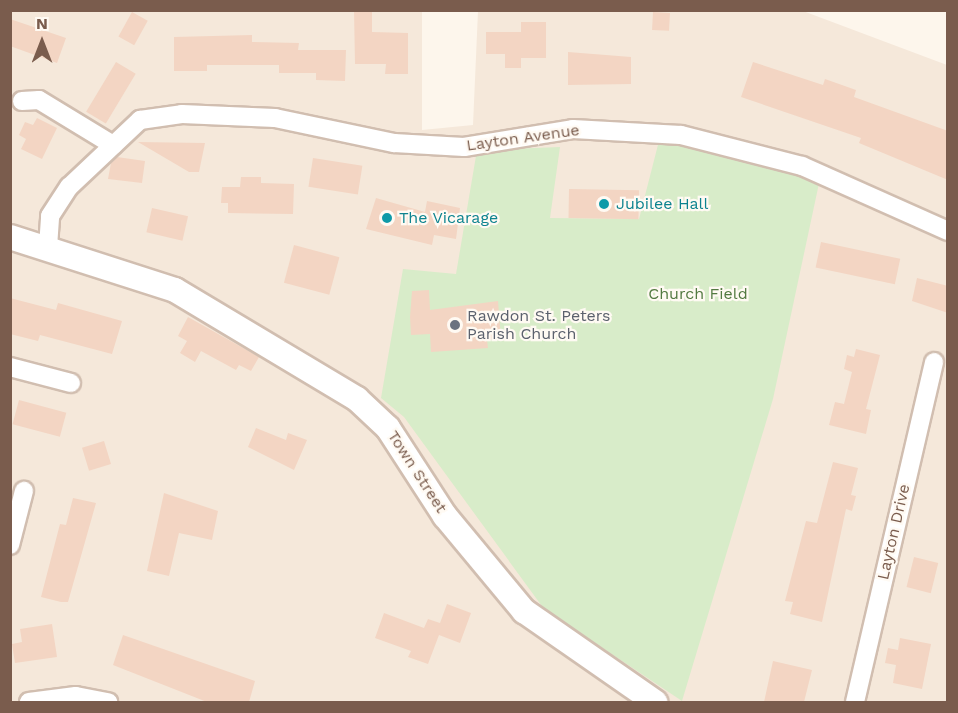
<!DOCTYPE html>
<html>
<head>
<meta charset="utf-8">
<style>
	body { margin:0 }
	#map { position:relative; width:958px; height:713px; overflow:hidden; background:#fdf6ec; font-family:"Work Sans",sans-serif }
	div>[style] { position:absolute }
	.residential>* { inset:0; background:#f5e8da }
	.green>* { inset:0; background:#d8ecc9 }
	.building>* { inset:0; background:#f3d5c3; transform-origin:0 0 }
	.roads { filter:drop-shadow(2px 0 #d1beb0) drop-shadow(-2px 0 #d1beb0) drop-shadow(0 2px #d1beb0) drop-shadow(0 -2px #d1beb0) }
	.street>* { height:18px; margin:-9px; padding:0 9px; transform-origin:9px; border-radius:9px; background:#fff }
	.secondary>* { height:24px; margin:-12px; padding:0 12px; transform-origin:12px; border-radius:12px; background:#fff }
	.dots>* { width:16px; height:16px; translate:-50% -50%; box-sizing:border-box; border:3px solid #fffaf3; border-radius:50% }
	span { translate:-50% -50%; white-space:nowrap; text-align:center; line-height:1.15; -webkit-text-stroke:4.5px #fffaf3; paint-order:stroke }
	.street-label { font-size:16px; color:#7a5c4d }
	.culture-label { font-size:16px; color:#0d838f }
	.left { translate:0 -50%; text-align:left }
	.park-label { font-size:16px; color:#537a41 }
	.worship-label { font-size:16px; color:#5b616d }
	.frame { position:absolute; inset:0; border:12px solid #7a5c4d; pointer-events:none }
	.north { position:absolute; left:12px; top:12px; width:60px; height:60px; -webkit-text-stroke:4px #fffaf3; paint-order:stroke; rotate:0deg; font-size:16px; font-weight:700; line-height:24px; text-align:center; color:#7a5c4d }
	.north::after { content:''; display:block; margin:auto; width:21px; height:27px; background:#7a5c4d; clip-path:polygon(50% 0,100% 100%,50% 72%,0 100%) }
</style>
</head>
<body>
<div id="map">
	<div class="residential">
		<div style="clip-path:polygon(10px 11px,422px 11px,422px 130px,473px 125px,478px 11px,803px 11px,947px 65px,947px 702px,11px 702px)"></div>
	</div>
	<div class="green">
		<div style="clip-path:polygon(661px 133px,821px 174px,773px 399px,682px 701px,544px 609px,404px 417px,381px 398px,403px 269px,456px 274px,477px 150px,560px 147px,550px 218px,639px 219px)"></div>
	</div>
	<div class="building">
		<div style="clip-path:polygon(354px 10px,372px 10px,372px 32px,408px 33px,408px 74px,385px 74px,386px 64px,355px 64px)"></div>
		<div style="left:132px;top:12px;width:18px;height:28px;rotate:29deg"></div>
		<div style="left:653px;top:12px;width:17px;height:18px;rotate:3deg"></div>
		<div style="clip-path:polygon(10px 19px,66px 38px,57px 63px,10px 46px)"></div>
		<div style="clip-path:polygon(521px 22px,546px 22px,546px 58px,521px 58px,521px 68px,505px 68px,505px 54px,486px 54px,486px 32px,521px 32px)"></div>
		<div style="clip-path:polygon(252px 35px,252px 42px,299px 43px,298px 50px,346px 50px,345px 81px,316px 80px,316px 73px,279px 73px,279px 65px,207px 65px,207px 71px,174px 71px,174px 37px)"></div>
		<div style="clip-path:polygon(568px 52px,631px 57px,631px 84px,568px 85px)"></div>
		<div style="left:116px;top:62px;width:23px;height:58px;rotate:31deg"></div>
		<div style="clip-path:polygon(753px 62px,823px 85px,825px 79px,856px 90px,854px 97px,948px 131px,948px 180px,859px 143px,861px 138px,741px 97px)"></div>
		<div style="clip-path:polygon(37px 118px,57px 128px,42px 159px,21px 149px,26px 139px,19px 135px,25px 122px,33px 125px)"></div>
		<div style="clip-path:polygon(138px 142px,205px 143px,199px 172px,189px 172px)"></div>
		<div style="clip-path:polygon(117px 157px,145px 161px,142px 183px,108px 179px,111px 163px)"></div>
		<div style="left:313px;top:158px;width:50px;height:29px;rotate:9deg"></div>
		<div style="clip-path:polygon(241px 177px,261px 177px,261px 183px,294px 184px,293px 214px,228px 213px,228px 203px,221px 203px,222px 187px,240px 187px)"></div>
		<div style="left:569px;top:189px;width:70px;height:29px;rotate:1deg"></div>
		<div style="clip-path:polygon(376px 198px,425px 212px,427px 201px,460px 208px,456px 239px,434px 235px,432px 245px,366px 229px)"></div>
		<div style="left:152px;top:208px;width:37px;height:25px;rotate:13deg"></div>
		<div style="left:821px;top:242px;width:81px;height:26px;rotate:12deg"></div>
		<div style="left:294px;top:245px;width:47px;height:39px;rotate:15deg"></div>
		<div style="clip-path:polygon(917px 278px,948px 286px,948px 313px,912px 301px)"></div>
		<div style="clip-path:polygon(429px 290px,430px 310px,498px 301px,501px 339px,487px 340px,488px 348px,431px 352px,430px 334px,411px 335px,410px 317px,412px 291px)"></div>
		<div style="clip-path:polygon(10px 298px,56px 310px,58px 303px,122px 321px,112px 354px,40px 335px,38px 341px,10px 334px)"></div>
		<div style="clip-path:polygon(188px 317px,259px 357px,251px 371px,239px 365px,236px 370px,201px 351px,195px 362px,180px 353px,187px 341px,178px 336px)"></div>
		<div style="clip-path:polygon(856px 349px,880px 355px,866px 409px,871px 410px,866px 434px,829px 425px,835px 402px,844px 404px,852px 372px,844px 369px,847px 355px,854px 357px)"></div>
		<div style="left:19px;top:400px;width:49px;height:25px;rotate:15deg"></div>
		<div style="clip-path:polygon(256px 428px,286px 440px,288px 433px,307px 440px,294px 470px,248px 447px)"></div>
		<div style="left:104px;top:441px;width:24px;height:23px;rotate:73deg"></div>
		<div style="clip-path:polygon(833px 462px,858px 468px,851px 495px,856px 496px,852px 511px,846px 509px,822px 622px,790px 614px,793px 602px,785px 601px,806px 521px,817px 523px)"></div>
		<div style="clip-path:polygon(164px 493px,218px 511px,212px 540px,179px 533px,169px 576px,147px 571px)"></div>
		<div style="clip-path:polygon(73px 498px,96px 503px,68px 602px,61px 602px,41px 597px,60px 524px,66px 525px)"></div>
		<div style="left:914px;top:557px;width:25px;height:31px;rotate:14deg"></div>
		<div style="clip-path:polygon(447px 604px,471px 613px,460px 643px,439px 635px,428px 664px,408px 657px,411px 651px,375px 638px,384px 613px,424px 628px,428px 619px,440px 623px)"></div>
		<div style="clip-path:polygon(52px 624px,57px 657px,15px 663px,12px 644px,22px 642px,20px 629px)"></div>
		<div style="clip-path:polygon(123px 635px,255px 681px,249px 702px,207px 702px,113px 665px)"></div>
		<div style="clip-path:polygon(900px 638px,931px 644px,922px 689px,893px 683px,896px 665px,885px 663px,888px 648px,898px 650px)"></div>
		<div style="clip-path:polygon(773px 661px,812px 670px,804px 702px,764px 702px)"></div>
	</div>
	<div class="roads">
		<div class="street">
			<div style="left:22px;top:101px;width:17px;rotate:-3deg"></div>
			<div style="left:39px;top:100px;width:87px;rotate:31.3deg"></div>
			<div style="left:48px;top:247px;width:31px;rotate:-86deg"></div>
			<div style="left:50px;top:216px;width:35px;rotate:-57deg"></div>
			<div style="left:69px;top:187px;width:98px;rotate:-43.3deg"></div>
			<div style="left:140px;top:120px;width:42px;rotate:-8.1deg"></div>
			<div style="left:182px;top:114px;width:93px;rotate:2.5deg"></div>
			<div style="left:275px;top:118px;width:122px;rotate:11.9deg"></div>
			<div style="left:394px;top:143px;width:70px;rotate:3.3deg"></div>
			<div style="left:464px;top:147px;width:110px;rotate:-9.4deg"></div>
			<div style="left:573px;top:129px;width:108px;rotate:3.2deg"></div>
			<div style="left:681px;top:135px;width:125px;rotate:14.4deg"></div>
			<div style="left:802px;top:166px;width:160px;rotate:24deg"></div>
			<div style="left:10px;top:367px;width:63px;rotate:14.7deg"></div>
			<div style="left:10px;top:545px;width:56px;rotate:-75.5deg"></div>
			<div style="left:29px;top:702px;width:47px;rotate:-7.3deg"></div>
			<div style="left:76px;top:696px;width:33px;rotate:11deg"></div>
			<div style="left:855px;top:702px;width:349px;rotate:-76.9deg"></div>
		</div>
		<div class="secondary">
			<div style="left:10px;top:237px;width:173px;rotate:17.8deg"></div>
			<div style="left:175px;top:290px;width:212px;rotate:30.9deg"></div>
			<div style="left:357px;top:399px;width:42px;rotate:43.1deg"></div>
			<div style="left:388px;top:428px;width:105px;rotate:57.1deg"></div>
			<div style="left:445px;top:516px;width:124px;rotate:50.3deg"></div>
			<div style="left:524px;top:611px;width:160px;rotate:34.8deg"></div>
		</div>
	</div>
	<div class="dots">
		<div style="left:604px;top:204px;background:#0f9aa8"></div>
		<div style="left:387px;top:218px;background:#0f9aa8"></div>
		<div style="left:455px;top:325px;background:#6b7280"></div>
	</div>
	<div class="street-label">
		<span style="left:523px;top:138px;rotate:-8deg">Layton Avenue</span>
		<span style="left:417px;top:472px;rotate:57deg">Town Street</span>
		<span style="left:894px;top:532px;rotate:-77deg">Layton Drive</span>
	</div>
	<div class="culture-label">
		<span class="left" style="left:616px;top:204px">Jubilee Hall</span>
		<span class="left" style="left:399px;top:218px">The Vicarage</span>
	</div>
	<div class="park-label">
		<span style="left:698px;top:294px">Church Field</span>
	</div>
	<div class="worship-label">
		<span class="left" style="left:467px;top:325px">Rawdon St. Peters<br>Parish Church</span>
	</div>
	<div class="frame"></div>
	<div class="north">N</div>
</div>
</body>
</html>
